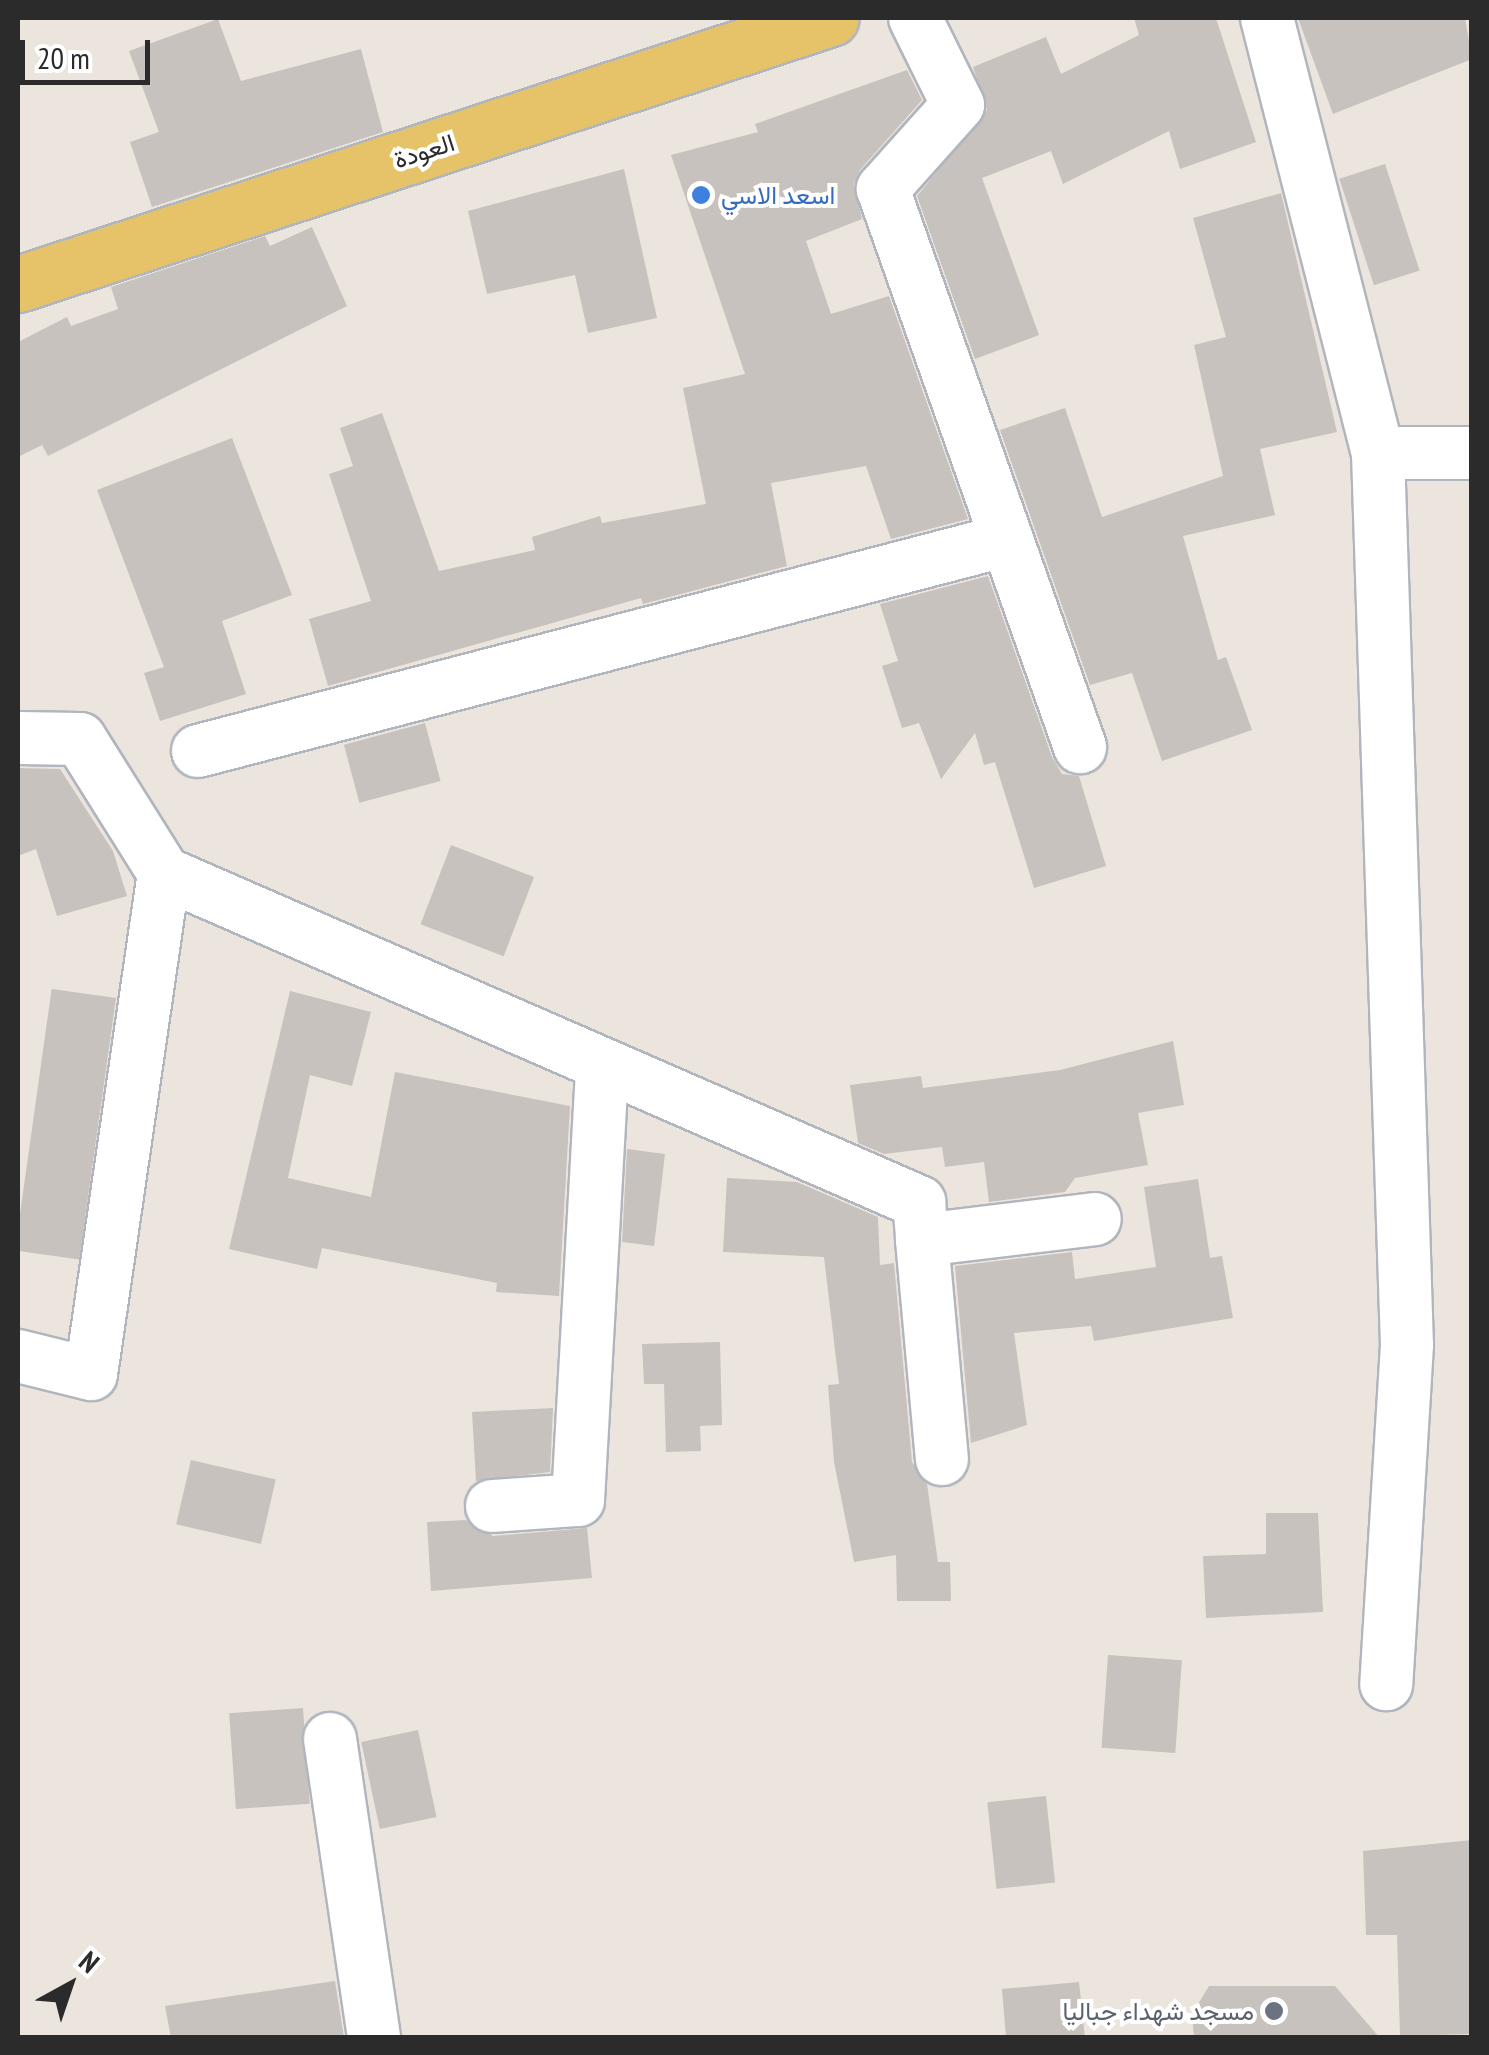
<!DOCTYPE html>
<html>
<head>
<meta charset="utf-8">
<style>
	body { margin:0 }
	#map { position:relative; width:1489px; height:2055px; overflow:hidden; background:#ece5de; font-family:"PT Sans Narrow",Vazirmatn,sans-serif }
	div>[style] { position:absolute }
	.building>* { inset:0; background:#c7c2bd; transform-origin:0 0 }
	.roads { filter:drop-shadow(2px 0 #b1b5bd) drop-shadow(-2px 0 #b1b5bd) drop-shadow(0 2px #b1b5bd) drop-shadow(0 -2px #b1b5bd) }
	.minor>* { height:52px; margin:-26px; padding:0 26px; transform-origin:26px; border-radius:26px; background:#fff }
	.major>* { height:55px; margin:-27.5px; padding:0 27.5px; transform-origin:27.5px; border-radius:27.5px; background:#e6c369 }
	.dots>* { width:28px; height:28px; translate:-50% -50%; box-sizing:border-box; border:5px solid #fff; border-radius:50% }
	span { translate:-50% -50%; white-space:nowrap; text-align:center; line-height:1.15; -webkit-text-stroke:8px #fff; paint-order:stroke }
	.street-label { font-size:25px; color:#2b2b2b }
	.shop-label { font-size:25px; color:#366cbe }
	.left { translate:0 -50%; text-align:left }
	.worship-label { font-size:25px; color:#5b616d }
	.right { translate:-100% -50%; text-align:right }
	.frame { position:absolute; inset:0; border:20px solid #2b2b2b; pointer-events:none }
	.north { position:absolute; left:20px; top:1935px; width:100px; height:100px; -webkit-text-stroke:8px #fff; paint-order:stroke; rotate:40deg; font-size:28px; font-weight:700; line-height:40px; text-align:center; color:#2b2b2b }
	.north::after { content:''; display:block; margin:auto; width:35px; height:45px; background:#2b2b2b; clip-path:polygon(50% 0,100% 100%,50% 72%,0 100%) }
	.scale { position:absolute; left:20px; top:40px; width:130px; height:45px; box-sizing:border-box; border:5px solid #2b2b2b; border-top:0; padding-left:12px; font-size:30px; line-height:35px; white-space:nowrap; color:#2b2b2b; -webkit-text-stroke:8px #fff; paint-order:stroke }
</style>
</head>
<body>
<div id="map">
	<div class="building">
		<div style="clip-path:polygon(1134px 18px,1216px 18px,1256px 142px,1180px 169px,1169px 131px,1063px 184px,1051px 151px,982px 178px,1039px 335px,975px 359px,917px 196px,987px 110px,973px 67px,1046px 37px,1061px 74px,1139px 35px)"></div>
		<div style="clip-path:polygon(1298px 18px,1465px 18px,1472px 59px,1333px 114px)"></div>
		<div style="clip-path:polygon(218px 19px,241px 81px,361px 49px,383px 132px,152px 207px,130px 142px,159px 132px,129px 51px)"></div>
		<div style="clip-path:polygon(907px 70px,922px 100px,860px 170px,854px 184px,862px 219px,806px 241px,831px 314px,889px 296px,968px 519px,891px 539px,866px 466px,771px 483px,787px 566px,643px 604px,641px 598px,328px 686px,309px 619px,371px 601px,329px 474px,353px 466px,340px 428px,382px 413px,439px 571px,535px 550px,532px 537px,600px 516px,602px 523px,706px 504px,683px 388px,745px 374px,671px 155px,758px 132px,755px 124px)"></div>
		<div style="left:1385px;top:164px;width:112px;height:48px;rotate:72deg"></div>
		<div style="clip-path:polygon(624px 169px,657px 318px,588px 333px,575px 275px,487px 294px,468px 211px)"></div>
		<div style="clip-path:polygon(1281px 193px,1337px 432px,1260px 449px,1275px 515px,1183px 536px,1218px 660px,1226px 657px,1252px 730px,1162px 761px,1132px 673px,1090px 685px,1000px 430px,1065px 408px,1102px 517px,1223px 476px,1194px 345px,1226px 337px,1193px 218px)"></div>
		<div style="clip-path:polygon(312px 227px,347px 306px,48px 456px,42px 445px,18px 457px,18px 342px,67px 317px,71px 326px,118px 309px,111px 287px,265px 236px,270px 246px)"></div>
		<div style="clip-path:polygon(232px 438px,292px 595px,222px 621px,246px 694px,160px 721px,144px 673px,164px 667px,97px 490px)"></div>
		<div style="clip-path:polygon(988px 576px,1052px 757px,1062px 774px,1079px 776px,1106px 866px,1034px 888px,995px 762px,984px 765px,975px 733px,941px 779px,919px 723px,902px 728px,882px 666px,898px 661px,880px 604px)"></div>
		<div style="left:425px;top:723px;width:60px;height:84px;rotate:75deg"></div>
		<div style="clip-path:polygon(18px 768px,60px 769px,113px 851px,127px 896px,57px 916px,36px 849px,18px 856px)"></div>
		<div style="left:451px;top:845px;width:89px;height:85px;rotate:21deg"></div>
		<div style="clip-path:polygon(290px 991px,371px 1012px,352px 1086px,310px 1075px,288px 1178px,371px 1197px,395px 1072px,570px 1106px,559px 1296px,496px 1292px,497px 1283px,322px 1248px,317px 1269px,229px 1249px)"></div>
		<div style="left:116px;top:998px;width:264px;height:65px;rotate:98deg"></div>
		<div style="clip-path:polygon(1173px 1041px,1184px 1105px,1138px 1113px,1148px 1165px,1075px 1178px,1065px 1192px,989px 1202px,984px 1162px,945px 1167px,942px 1147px,884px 1154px,858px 1143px,850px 1085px,921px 1076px,923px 1088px,1060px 1070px)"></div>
		<div style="clip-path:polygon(627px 1149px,665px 1154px,654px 1246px,622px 1242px)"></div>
		<div style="clip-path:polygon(727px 1178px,797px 1182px,878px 1217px,880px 1265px,894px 1263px,912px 1462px,927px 1484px,938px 1562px,950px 1562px,951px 1601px,897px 1601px,896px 1555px,854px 1562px,834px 1462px,828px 1385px,839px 1384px,824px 1257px,723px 1252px)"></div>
		<div style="clip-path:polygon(1198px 1179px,1210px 1258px,1222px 1256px,1233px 1318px,1094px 1341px,1091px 1326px,1014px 1333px,1027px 1425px,971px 1443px,955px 1266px,1072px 1252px,1075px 1279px,1156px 1267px,1144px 1187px)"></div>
		<div style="clip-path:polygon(720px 1342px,722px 1425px,700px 1426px,701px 1451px,666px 1452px,664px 1384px,644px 1384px,642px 1344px)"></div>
		<div style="clip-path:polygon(553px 1408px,550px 1472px,476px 1481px,472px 1412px)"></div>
		<div style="left:191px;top:1460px;width:87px;height:66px;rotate:13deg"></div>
		<div style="clip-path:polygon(1266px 1513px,1318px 1513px,1323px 1612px,1206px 1618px,1203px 1556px,1266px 1554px)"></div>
		<div style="clip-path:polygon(466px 1520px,493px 1536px,587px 1528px,592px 1578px,431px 1591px,427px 1522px)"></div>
		<div style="left:1108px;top:1655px;width:74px;height:93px;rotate:4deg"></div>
		<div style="left:303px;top:1708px;width:96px;height:74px;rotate:86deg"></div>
		<div style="left:418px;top:1730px;width:89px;height:58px;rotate:78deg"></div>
		<div style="left:1046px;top:1796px;width:87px;height:59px;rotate:84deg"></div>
		<div style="clip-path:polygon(1472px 1840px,1472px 2034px,1400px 2036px,1397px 1935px,1366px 1935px,1363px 1851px)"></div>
		<div style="clip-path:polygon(335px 1981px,344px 2038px,171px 2038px,165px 2006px)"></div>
		<div style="clip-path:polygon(1079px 1982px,1085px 2038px,1006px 2038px,1002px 1989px)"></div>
		<div style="clip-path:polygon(1209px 1986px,1335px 1986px,1380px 2038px,1194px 2038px,1192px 2014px)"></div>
	</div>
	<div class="roads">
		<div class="minor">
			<div style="left:915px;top:18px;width:97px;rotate:63.7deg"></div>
			<div style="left:958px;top:105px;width:113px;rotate:131.8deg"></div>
			<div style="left:883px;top:189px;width:592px;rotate:70.55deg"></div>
			<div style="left:1267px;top:18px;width:449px;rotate:75.7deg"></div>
			<div style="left:1378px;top:453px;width:94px"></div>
			<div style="left:1378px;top:453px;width:892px;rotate:88.14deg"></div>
			<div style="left:1407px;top:1345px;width:340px;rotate:93.5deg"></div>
			<div style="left:18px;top:738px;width:62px;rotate:0.9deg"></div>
			<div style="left:80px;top:739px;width:158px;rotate:57.9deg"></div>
			<div style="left:164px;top:873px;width:824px;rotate:23.55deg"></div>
			<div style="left:919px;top:1202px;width:38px;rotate:85deg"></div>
			<div style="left:922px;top:1240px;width:174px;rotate:-6.9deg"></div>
			<div style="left:198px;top:751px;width:836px;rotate:-14.62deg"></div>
			<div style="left:922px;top:1240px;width:220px;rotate:84.8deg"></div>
			<div style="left:18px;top:1356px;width:75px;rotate:13.9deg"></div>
			<div style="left:91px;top:1374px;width:506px;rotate:-81.71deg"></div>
			<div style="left:492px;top:1506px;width:86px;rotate:-4deg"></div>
			<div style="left:578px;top:1500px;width:436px;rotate:-86.8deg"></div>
			<div style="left:330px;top:1739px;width:302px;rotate:81.6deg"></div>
		</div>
		<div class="major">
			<div style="left:18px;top:284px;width:855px;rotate:-18.12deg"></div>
		</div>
	</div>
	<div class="dots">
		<div style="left:701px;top:195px;background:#3f7fe0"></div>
		<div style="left:1274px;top:2011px;background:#6b7280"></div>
	</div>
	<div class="street-label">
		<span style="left:424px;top:151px;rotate:-18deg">العودة</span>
	</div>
	<div class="shop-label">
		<span class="left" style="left:721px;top:195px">اسعد الاسي</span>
	</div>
	<div class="worship-label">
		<span class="right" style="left:1254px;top:2011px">مسجد شهداء جباليا</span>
	</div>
	<div class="frame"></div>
	<div class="north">N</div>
	<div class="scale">20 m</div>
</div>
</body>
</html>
